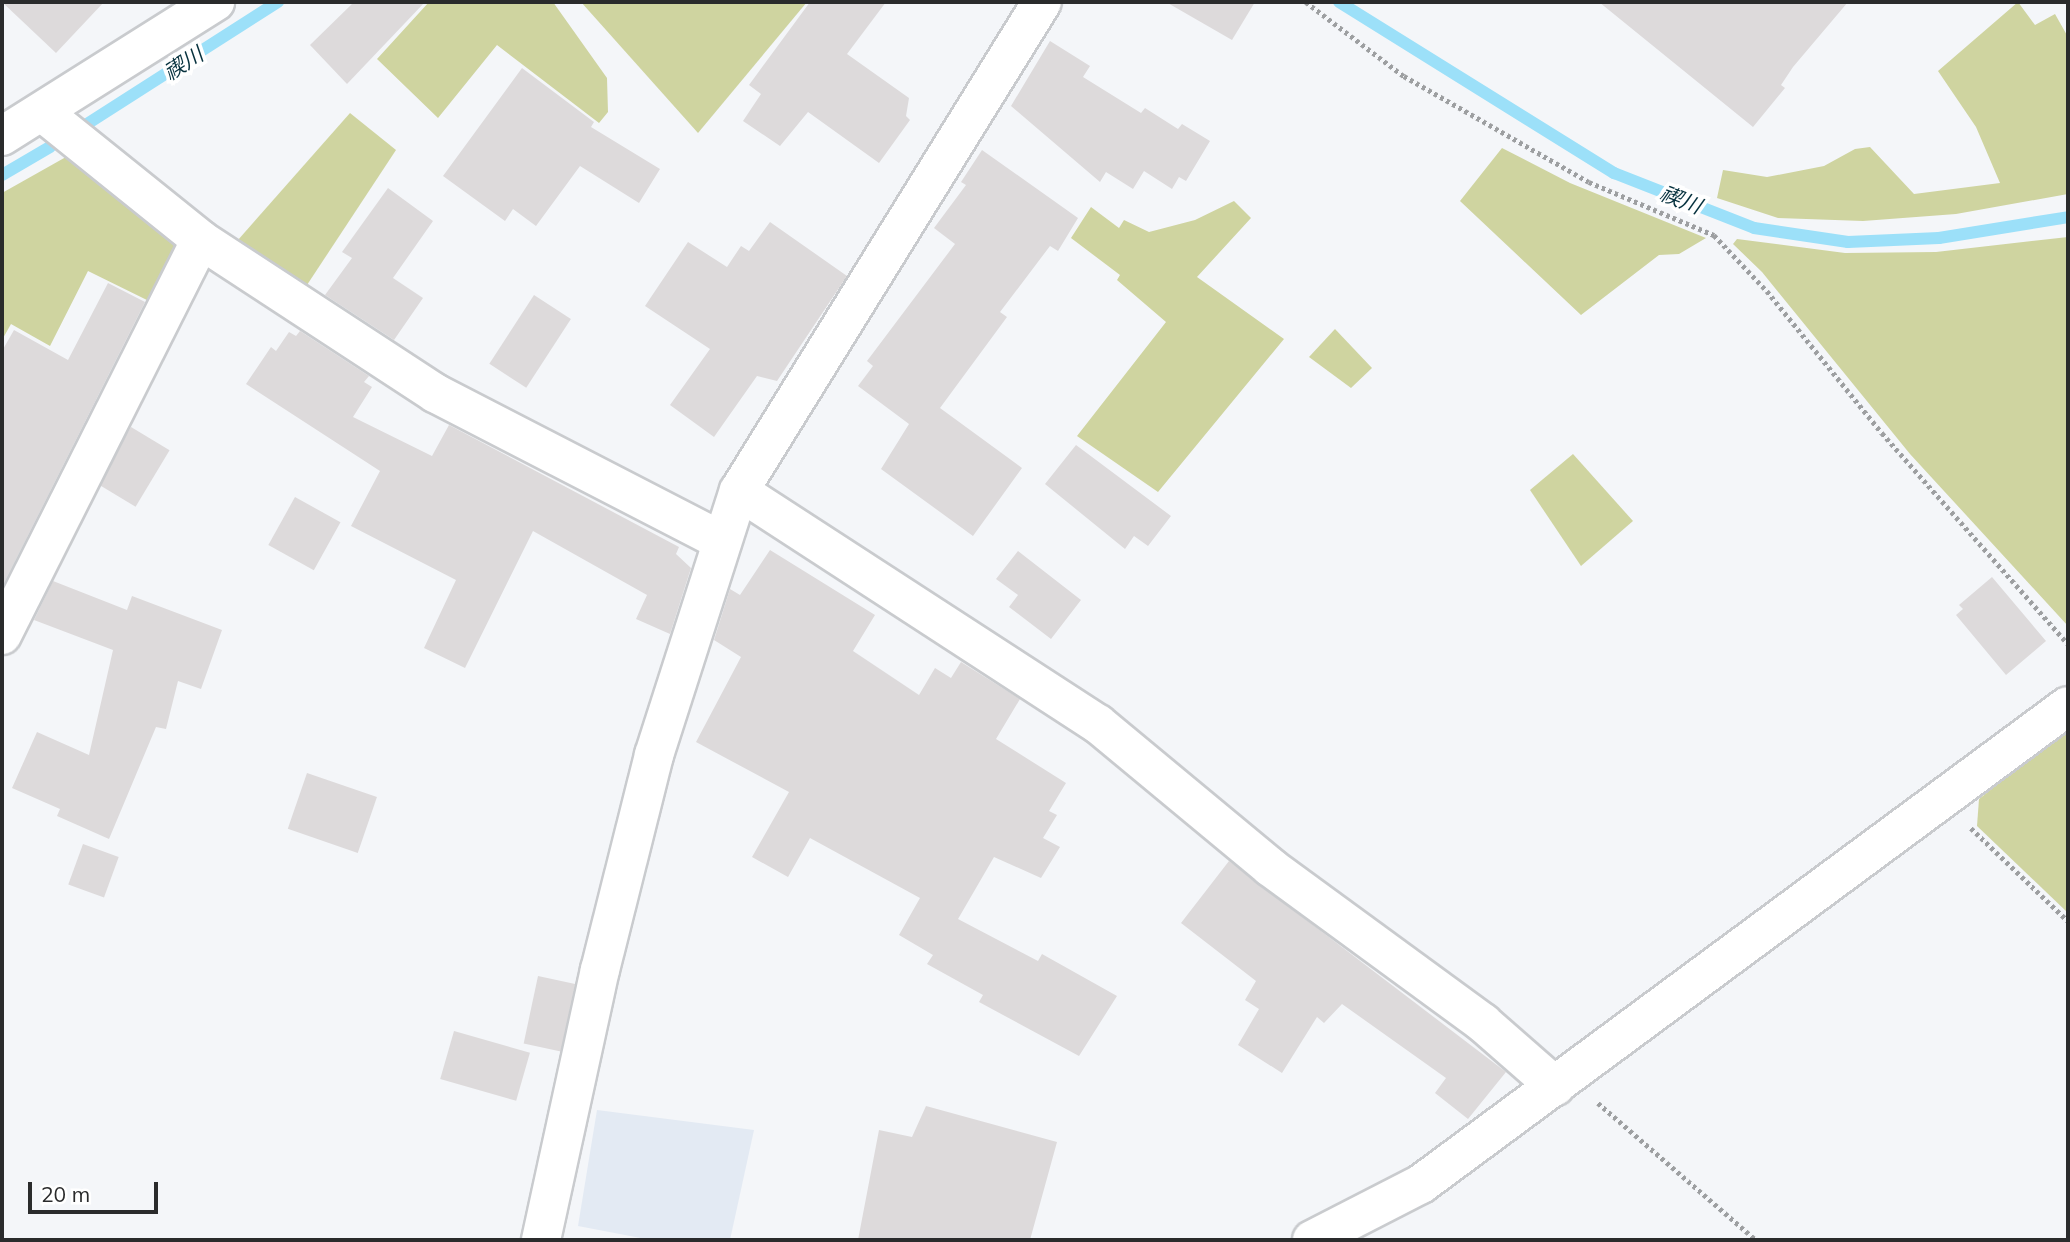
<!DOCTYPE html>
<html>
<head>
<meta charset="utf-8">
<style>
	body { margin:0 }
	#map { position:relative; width:2070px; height:1242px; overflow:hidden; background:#f4f6f9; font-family:Mulish,"Noto Sans JP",sans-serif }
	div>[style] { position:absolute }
	.built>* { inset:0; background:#e3eaf3 }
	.green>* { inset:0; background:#cfd4a0 }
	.stream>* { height:12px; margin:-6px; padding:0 6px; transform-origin:6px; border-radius:6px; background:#9ce0f9 }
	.building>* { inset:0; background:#dddadb; transform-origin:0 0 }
	.path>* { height:4.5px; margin-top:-2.25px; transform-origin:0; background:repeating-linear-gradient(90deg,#9d9fa1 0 3.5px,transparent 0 7px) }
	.roads { filter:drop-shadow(2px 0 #c9cbce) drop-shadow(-2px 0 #c9cbce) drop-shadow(0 2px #c9cbce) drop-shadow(0 -2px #c9cbce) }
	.street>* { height:38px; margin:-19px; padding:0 19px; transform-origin:19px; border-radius:19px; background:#fff }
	span { translate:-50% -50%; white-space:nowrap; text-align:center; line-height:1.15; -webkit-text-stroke:7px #fff; paint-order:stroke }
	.water-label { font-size:21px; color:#06313e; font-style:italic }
	.frame { position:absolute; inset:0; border:4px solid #2a2b2c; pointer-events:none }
	.scale { position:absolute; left:28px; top:1182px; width:130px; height:32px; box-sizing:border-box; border:4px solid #2a2b2c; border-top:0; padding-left:9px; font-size:21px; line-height:24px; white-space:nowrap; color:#2a2b2c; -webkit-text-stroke:5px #fff; paint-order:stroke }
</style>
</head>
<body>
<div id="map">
	<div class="built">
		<div style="clip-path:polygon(597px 1110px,754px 1130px,730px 1240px,651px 1240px,578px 1226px)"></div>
	</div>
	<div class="green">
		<div style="clip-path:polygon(429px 2px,553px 2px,607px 78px,608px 112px,599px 123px,497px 45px,438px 118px,377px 59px)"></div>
		<div style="clip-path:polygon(581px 2px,807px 2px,698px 133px)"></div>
		<div style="clip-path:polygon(2018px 2px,2035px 25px,2055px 14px,2068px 37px,2068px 194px,1956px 214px,1863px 221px,1778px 218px,1717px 198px,1723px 170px,1767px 177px,1824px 166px,1855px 149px,1870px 147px,1914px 194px,2000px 183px,1976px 127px,1938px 71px)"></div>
		<div style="clip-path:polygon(350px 113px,396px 150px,305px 288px,238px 240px)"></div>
		<div style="clip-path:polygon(1502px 148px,1570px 183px,1706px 238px,1679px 254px,1659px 255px,1581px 315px,1460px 201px)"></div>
		<div style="clip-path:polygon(73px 153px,172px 238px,177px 257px,153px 303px,88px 271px,50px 346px,11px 324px,2px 340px,2px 193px)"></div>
		<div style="clip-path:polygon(1234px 201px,1251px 218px,1197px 277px,1284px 339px,1158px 492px,1077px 436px,1166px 322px,1117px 280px,1120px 275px,1071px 238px,1091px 207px,1119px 228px,1124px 220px,1149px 232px,1195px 220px)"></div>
		<div style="clip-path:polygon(2068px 237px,2068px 626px,1910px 454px,1762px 272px,1733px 244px,1737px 239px,1845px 253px,1936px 252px)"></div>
		<div style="clip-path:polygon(1335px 329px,1372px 368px,1351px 388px,1309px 357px)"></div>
		<div style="clip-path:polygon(1573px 454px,1633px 521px,1581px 566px,1530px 490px)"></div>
		<div style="clip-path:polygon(2068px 729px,2068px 913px,1977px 826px,1979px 799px)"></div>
	</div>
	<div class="stream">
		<div style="left:1339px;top:2px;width:324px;rotate:31.9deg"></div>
		<div style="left:1614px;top:173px;width:150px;rotate:21.4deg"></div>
		<div style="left:1754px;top:228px;width:95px;rotate:8.5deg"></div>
		<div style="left:1848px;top:242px;width:91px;rotate:-2.5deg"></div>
		<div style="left:1939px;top:238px;width:131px;rotate:-9.2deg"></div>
		<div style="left:87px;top:124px;width:227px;rotate:-32.6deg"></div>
		<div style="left:2px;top:175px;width:56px;rotate:-30.3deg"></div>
	</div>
	<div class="building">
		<div style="clip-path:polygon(2px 2px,104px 2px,56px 53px)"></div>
		<div style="clip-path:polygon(354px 2px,425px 2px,347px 84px,310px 45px)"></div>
		<div style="clip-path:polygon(810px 2px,886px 2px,847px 54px,909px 98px,906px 116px,910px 120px,879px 163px,808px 112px,780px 146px,743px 121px,761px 94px,749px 85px)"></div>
		<div style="clip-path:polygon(1166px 2px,1255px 2px,1232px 40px)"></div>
		<div style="clip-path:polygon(1599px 2px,1848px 2px,1793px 67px,1781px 85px,1785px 88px,1753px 127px)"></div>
		<div style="clip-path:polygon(1050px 41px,1090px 66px,1083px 77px,1141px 113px,1145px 108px,1178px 129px,1182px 124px,1210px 141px,1186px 181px,1179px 177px,1172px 189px,1144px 171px,1133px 189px,1106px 172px,1100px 182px,1011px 106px)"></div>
		<div style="clip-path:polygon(522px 68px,594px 122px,591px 127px,660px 169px,639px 203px,580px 166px,536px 226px,513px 209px,505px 221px,443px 176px)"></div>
		<div style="clip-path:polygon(982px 150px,1078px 218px,1058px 251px,1050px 246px,1000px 312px,1007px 317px,940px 408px,1022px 468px,973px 536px,881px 469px,909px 424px,858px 386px,873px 366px,867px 361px,955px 244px,934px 228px,966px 185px,961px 182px)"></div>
		<div style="clip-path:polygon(388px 188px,433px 221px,393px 278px,423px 298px,394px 340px,325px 295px,352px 258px,342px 252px)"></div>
		<div style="clip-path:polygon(770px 222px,847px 276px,777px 381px,757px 376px,714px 437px,670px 405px,710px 349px,645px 306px,688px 242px,727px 267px,741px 246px,749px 251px)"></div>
		<div style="clip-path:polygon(108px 283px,145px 302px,2px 587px,2px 351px,14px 330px,68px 360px)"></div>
		<div style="left:534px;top:295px;width:44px;height:82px;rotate:33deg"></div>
		<div style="clip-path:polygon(300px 331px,369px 376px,364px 382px,372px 387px,353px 417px,432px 456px,449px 425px,679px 547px,676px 554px,691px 568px,670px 634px,636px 619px,647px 595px,533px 531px,465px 668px,424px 648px,456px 580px,351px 526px,380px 471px,246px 384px,271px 347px,276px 351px,289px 332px,296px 336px)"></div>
		<div style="left:131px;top:427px;width:45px;height:66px;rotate:31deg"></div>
		<div style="clip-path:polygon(1076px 445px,1171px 516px,1148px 546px,1134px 536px,1125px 549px,1045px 484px)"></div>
		<div style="left:295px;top:497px;width:52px;height:55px;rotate:29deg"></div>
		<div style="clip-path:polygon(770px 550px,875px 615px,853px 651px,919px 695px,935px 668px,951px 678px,961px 662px,1020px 699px,996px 739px,1066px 783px,1049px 811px,1057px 815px,1043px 838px,1060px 847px,1041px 878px,994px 857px,958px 919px,1038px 961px,1042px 954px,1117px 996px,1079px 1056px,979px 1002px,983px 995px,927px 964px,933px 955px,899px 935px,920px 898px,810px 838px,788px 877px,752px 857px,789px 792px,696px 742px,741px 657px,714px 640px,730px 589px,740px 595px)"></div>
		<div style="clip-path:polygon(1018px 551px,1081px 600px,1051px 639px,1009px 607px,1018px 595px,996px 579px)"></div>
		<div style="clip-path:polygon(1992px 577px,2046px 641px,2006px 675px,1956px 615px,1963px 609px,1959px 605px)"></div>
		<div style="clip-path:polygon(53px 581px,127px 610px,132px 596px,222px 630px,201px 689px,178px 681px,166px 729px,156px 727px,109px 839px,57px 816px,60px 809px,12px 788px,37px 732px,89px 755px,113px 650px,34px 620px)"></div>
		<div style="left:307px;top:773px;width:74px;height:59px;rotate:19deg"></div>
		<div style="left:83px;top:844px;width:38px;height:43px;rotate:20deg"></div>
		<div style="clip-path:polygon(1229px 861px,1506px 1072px,1468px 1119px,1435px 1093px,1446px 1078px,1342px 1004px,1324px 1023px,1317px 1017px,1282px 1073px,1238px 1045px,1259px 1009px,1245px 1000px,1256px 981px,1181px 923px)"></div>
		<div style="left:538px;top:976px;width:38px;height:69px;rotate:12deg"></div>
		<div style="left:454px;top:1031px;width:79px;height:50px;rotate:16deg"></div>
		<div style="clip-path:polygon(926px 1106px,1057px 1142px,1030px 1240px,858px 1240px,879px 1130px,912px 1137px)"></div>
	</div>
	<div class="path">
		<div style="left:1306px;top:2px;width:123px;rotate:37.1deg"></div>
		<div style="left:1404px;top:76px;width:213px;rotate:29.8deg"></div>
		<div style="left:1589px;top:182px;width:136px;rotate:23deg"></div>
		<div style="left:1714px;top:235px;width:77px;rotate:46.6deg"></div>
		<div style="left:1767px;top:291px;width:183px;rotate:51deg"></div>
		<div style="left:1882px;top:433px;width:281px;rotate:48.6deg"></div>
		<div style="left:1971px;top:828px;width:134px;rotate:43.8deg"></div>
		<div style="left:1598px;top:1103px;width:209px;rotate:40.9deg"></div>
	</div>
	<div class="roads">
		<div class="street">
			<div style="left:42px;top:112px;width:204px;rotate:38.8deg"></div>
			<div style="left:201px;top:240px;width:280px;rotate:33.2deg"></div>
			<div style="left:435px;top:393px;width:323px;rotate:27.3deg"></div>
			<div style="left:2px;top:136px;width:252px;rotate:-32.2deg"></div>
			<div style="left:739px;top:491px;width:428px;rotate:33deg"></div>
			<div style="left:1098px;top:724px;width:224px;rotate:39.7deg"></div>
			<div style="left:1270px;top:867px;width:264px;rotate:36.2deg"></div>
			<div style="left:1483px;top:1023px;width:96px;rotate:41.2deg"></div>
			<div style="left:2px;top:635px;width:442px;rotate:-63.3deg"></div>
			<div style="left:541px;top:1240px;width:276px;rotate:-77.7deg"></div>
			<div style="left:600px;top:970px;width:222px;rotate:-75.9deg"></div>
			<div style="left:654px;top:755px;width:277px;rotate:-72.2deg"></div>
			<div style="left:739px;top:491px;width:575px;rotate:-58.22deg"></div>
			<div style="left:1312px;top:1240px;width:123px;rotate:-27.2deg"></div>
			<div style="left:1421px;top:1184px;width:804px;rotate:-36.46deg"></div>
		</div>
	</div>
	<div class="water-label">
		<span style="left:183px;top:63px;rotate:-33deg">禊川</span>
		<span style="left:1681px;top:199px;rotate:21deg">禊川</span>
	</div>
	<div class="frame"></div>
	<div class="scale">20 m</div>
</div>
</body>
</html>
